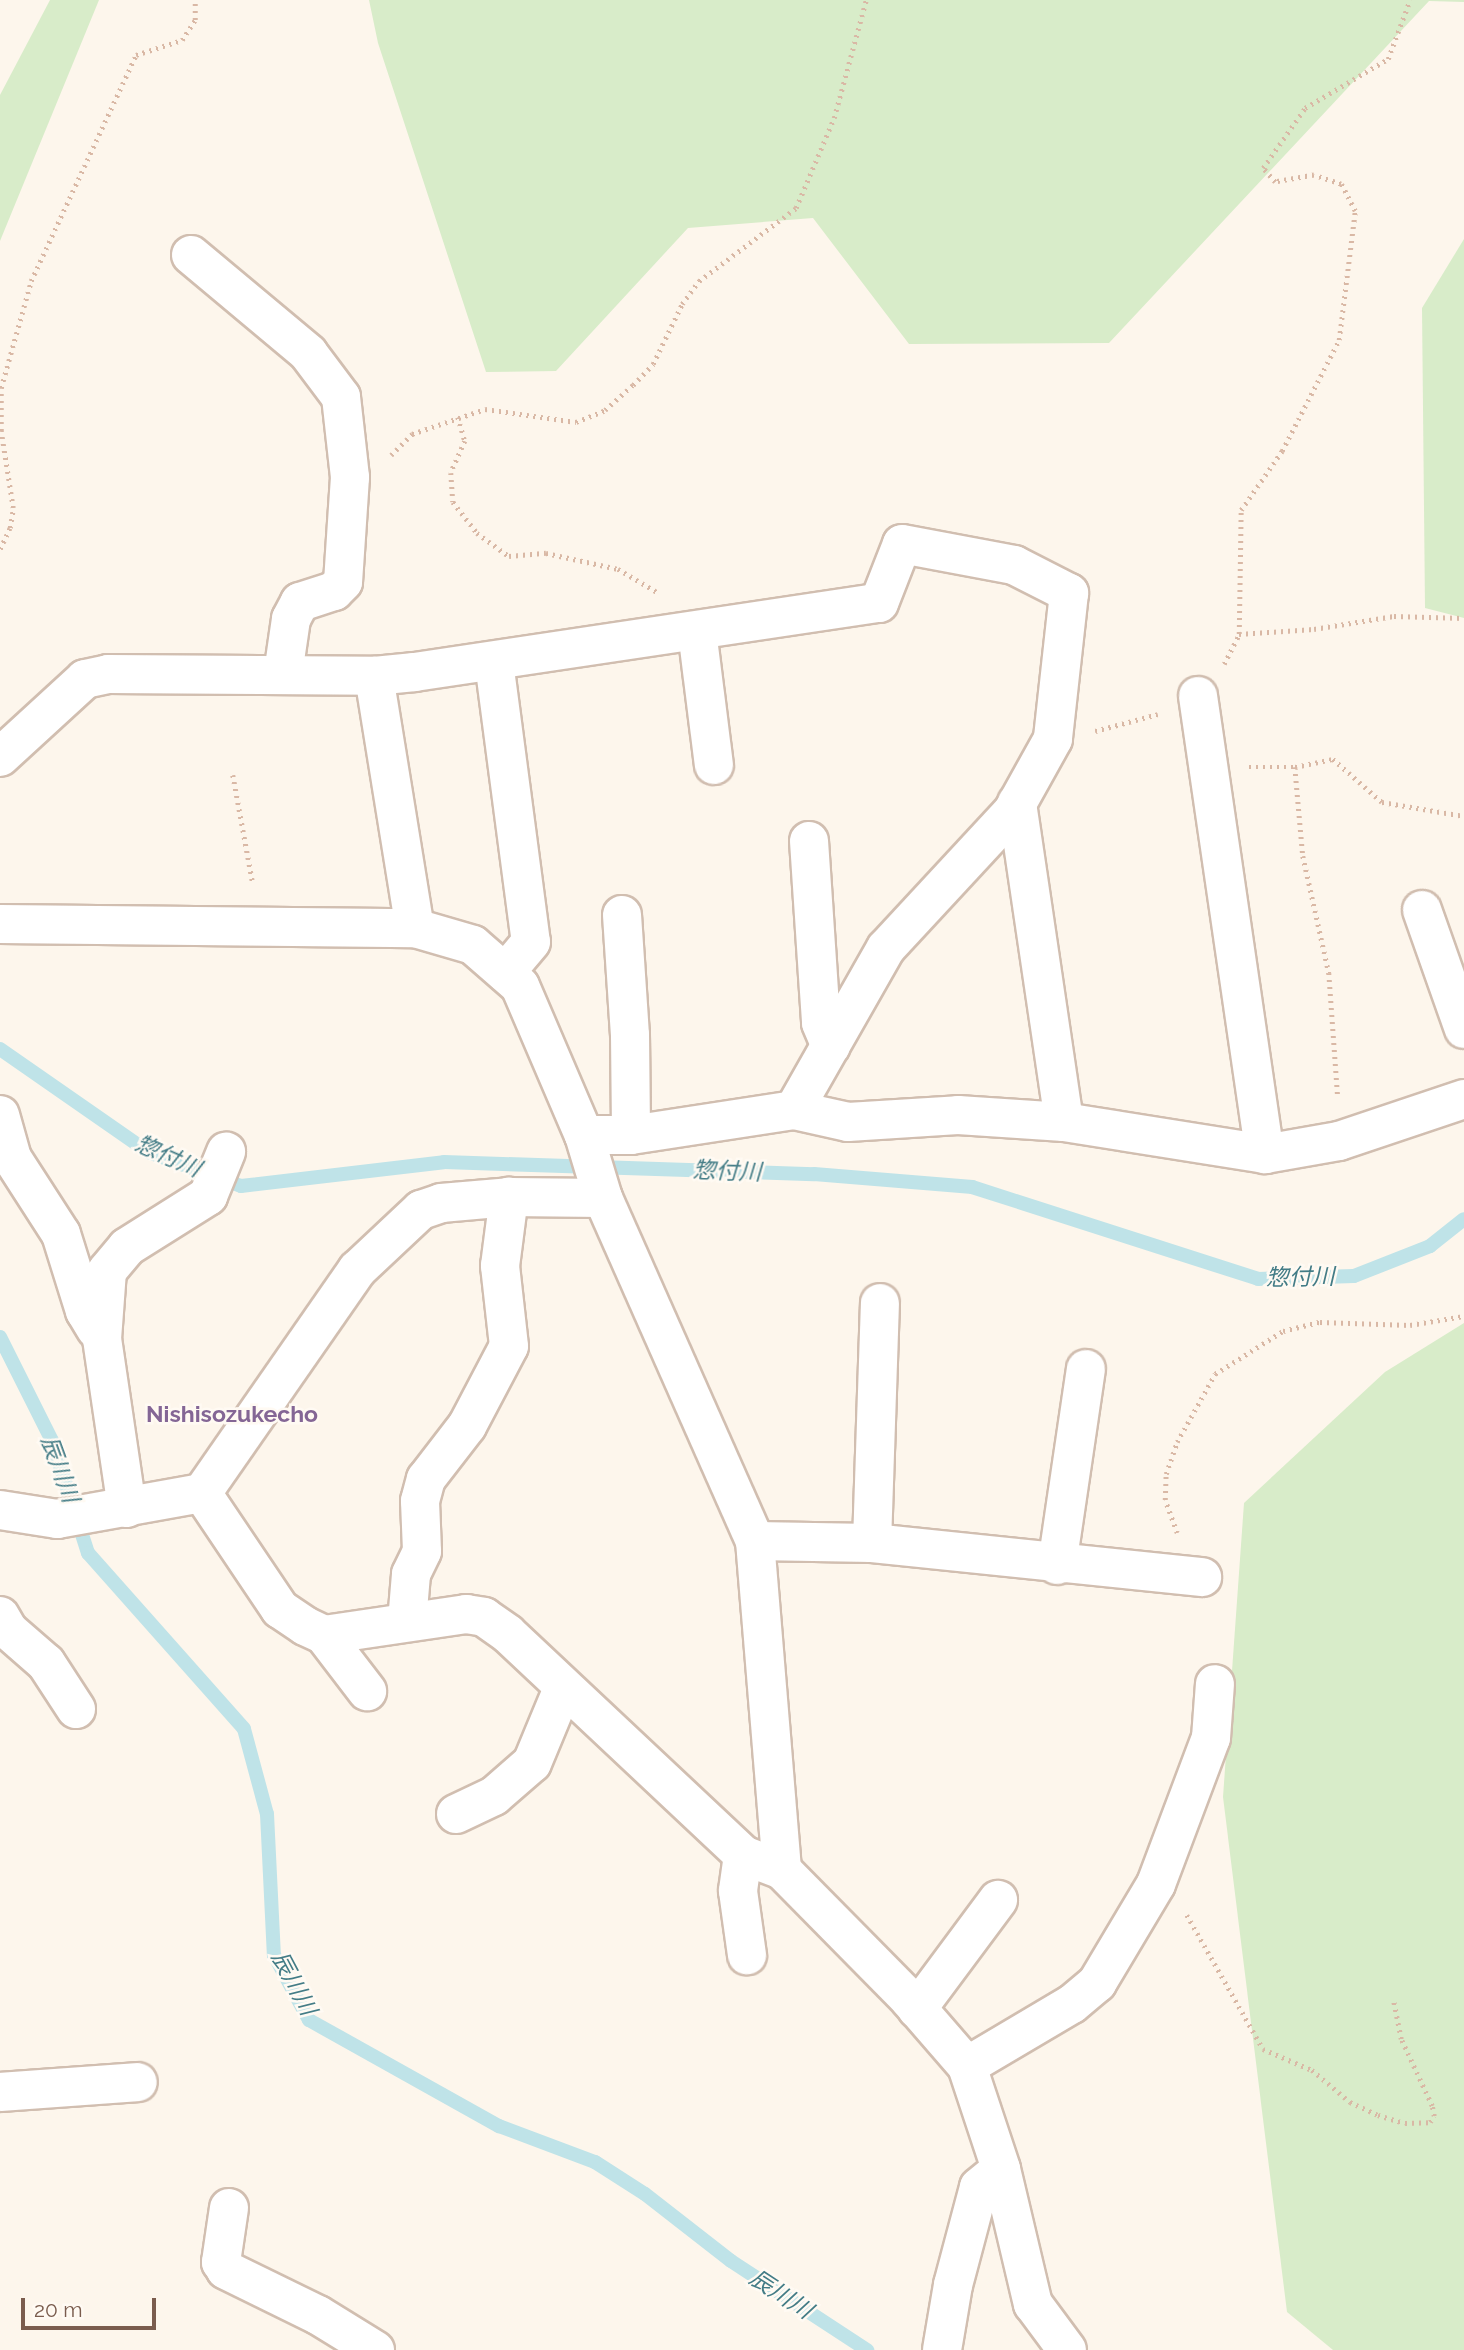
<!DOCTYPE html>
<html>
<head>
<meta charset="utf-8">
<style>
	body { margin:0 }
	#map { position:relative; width:1464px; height:2350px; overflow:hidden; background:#fdf6ec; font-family:Raleway,"Noto Sans JP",sans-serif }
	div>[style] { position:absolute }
	.green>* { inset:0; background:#d8ecc9 }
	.stream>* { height:14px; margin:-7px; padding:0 7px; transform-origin:7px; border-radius:7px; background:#bfe3e8 }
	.path>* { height:4.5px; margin-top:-2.25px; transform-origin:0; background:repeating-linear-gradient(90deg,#d9b8a5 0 2px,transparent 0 7px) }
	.roads { filter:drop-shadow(2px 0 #d1beb0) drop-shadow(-2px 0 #d1beb0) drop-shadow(0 2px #d1beb0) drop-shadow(0 -2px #d1beb0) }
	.minor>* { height:38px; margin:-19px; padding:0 19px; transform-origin:19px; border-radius:19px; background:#fff }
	span { translate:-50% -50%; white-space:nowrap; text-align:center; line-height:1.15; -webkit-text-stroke:5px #fffaf3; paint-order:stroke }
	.water-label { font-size:23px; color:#437c86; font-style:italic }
	.neighbourhood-label { font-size:23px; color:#846695; font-weight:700 }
	.scale { position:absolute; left:21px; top:2298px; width:135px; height:32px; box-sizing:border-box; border:4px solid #7a5c4d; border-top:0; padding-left:9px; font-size:21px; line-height:24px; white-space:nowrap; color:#7a5c4d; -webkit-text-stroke:5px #fffaf3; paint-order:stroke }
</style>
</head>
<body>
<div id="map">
	<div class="green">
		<div style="clip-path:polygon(50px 0,99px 0,0 241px,0 95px)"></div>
		<div style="clip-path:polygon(369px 0,1464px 0,1464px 2px,1429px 1px,1109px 343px,909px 344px,813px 218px,688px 228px,556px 371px,486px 372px,378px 43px)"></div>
		<div style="clip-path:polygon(1464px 239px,1464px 618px,1425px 608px,1422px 308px)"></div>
		<div style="clip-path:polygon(1464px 1323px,1464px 2350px,1333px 2350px,1287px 2312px,1223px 1797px,1244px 1503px,1385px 1372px)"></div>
	</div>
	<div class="stream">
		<div style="left:0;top:1049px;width:180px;rotate:34.8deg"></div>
		<div style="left:148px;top:1152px;width:99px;rotate:20.1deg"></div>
		<div style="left:241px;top:1186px;width:204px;rotate:-6.7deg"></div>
		<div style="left:444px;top:1162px;width:370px;rotate:1.9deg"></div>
		<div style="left:814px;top:1174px;width:159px;rotate:4.7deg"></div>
		<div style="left:972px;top:1187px;width:300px;rotate:17.8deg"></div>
		<div style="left:1258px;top:1279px;width:96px;rotate:-1.8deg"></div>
		<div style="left:1354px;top:1276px;width:82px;rotate:-21.5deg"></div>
		<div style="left:1430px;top:1246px;width:43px;rotate:-38.5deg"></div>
		<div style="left:0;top:1337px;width:116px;rotate:63.4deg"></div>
		<div style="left:52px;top:1441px;width:118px;rotate:72.2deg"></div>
		<div style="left:88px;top:1553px;width:235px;rotate:48.4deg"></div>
		<div style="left:244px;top:1729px;width:88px;rotate:74.9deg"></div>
		<div style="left:267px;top:1814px;width:141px;rotate:87.2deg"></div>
		<div style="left:274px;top:1955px;width:74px;rotate:61.7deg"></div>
		<div style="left:309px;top:2020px;width:218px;rotate:29.2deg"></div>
		<div style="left:499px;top:2126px;width:103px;rotate:20.6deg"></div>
		<div style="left:595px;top:2162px;width:59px;rotate:32.6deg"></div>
		<div style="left:645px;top:2194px;width:109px;rotate:37.9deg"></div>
		<div style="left:731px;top:2261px;width:163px;rotate:33.2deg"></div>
	</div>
	<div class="path">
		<div style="left:458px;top:417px;width:25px;rotate:74deg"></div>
		<div style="left:465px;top:441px;width:35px;rotate:114deg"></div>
		<div style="left:451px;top:473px;width:29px;rotate:86deg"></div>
		<div style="left:453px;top:502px;width:39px;rotate:52deg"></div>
		<div style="left:477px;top:533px;width:39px;rotate:36deg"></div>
		<div style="left:509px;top:556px;width:37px;rotate:-5deg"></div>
		<div style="left:546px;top:553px;width:74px;rotate:12.5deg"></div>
		<div style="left:618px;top:569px;width:45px;rotate:30.5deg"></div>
		<div style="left:391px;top:455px;width:30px;rotate:-45deg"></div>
		<div style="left:412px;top:434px;width:77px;rotate:-18.9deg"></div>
		<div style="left:485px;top:409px;width:92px;rotate:8.1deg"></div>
		<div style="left:576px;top:422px;width:31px;rotate:-22deg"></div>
		<div style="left:605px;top:410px;width:38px;rotate:-42deg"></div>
		<div style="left:633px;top:385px;width:29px;rotate:-46deg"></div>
		<div style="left:653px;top:364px;width:67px;rotate:-64.2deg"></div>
		<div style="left:682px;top:304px;width:29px;rotate:-54deg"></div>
		<div style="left:699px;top:281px;width:121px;rotate:-37deg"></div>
		<div style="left:796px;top:208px;width:98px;rotate:-67.1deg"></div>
		<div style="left:834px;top:118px;width:122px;rotate:-74.8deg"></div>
		<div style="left:0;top:549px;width:23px;rotate:-65deg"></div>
		<div style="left:10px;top:528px;width:20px;rotate:-81deg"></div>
		<div style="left:13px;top:508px;width:78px;rotate:-98.9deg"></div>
		<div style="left:1px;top:431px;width:43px;rotate:-90deg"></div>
		<div style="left:1px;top:388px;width:111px;rotate:-74.3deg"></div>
		<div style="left:31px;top:281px;width:249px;rotate:-65.1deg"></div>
		<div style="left:136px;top:55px;width:48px;rotate:-18.1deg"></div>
		<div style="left:182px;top:40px;width:24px;rotate:-57deg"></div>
		<div style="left:195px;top:20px;width:20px;rotate:-90deg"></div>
		<div style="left:1239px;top:634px;width:75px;rotate:-3.8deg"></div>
		<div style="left:1314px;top:629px;width:81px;rotate:-9.2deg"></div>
		<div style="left:1394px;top:616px;width:70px;rotate:1.6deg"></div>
		<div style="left:1224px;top:664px;width:34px;rotate:-63deg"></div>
		<div style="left:1239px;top:634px;width:124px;rotate:-89.1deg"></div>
		<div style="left:1241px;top:510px;width:72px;rotate:-55.2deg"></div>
		<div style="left:1282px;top:451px;width:125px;rotate:-62.8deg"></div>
		<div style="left:1339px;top:340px;width:130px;rotate:-82.9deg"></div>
		<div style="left:1355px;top:211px;width:30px;rotate:-117deg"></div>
		<div style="left:1341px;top:184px;width:28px;rotate:-162deg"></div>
		<div style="left:1314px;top:175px;width:40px;rotate:170deg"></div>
		<div style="left:1275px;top:182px;width:18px;rotate:-131deg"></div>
		<div style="left:1263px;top:168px;width:73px;rotate:-55deg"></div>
		<div style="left:1305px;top:108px;width:96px;rotate:-30.6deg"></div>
		<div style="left:1388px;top:59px;width:63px;rotate:-69.6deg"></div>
		<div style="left:1095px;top:731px;width:65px;rotate:-15.1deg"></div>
		<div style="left:1249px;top:767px;width:46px"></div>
		<div style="left:1295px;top:767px;width:39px;rotate:-12deg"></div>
		<div style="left:1333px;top:759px;width:65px;rotate:41.3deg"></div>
		<div style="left:1382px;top:802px;width:83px;rotate:9.7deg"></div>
		<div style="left:1295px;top:767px;width:89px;rotate:84.9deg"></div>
		<div style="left:1303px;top:856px;width:120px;rotate:77.5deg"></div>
		<div style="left:1329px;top:973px;width:125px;rotate:85.9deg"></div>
		<div style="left:233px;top:775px;width:111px;rotate:79.6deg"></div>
		<div style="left:1177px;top:1533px;width:35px;rotate:-110deg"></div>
		<div style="left:1165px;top:1500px;width:26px;rotate:-88deg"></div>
		<div style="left:1166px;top:1474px;width:34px;rotate:-71deg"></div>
		<div style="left:1177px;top:1442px;width:78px;rotate:-60.8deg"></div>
		<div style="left:1215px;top:1374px;width:80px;rotate:-32.3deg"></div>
		<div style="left:1283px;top:1331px;width:38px;rotate:-14deg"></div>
		<div style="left:1320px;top:1322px;width:90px;rotate:1.9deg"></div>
		<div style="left:1410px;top:1325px;width:55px;rotate:-9.5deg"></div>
		<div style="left:1187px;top:1915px;width:154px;rotate:60.4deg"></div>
		<div style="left:1263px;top:2049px;width:53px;rotate:23.2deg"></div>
		<div style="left:1312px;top:2070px;width:50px;rotate:40.1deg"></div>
		<div style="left:1350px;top:2102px;width:31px;rotate:25deg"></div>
		<div style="left:1378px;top:2115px;width:28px;rotate:17deg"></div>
		<div style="left:1405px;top:2123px;width:25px;rotate:-2deg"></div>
		<div style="left:1430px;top:2122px;width:7px;rotate:-56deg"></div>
		<div style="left:1434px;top:2116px;width:10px;rotate:-101deg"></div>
		<div style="left:1432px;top:2106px;width:74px;rotate:-114.8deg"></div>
		<div style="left:1401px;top:2039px;width:41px;rotate:-101.3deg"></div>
	</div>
	<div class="roads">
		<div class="minor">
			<div style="left:191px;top:255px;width:153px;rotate:39.9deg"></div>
			<div style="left:308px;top:353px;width:55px;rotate:53.1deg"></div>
			<div style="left:341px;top:397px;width:81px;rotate:83.6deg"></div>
			<div style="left:350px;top:477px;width:105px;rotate:93.8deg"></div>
			<div style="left:343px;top:582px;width:13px;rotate:135deg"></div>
			<div style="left:334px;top:591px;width:36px;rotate:162deg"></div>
			<div style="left:300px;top:602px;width:19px;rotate:118deg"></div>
			<div style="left:291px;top:619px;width:56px;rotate:98.3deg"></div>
			<div style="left:697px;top:631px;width:135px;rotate:82.8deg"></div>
			<div style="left:494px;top:662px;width:282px;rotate:82.5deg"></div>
			<div style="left:531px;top:942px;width:40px;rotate:130deg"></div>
			<div style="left:374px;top:676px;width:255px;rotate:80.8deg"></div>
			<div style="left:1198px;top:696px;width:463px;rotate:81.7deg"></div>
			<div style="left:0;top:757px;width:115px;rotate:-42.5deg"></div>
			<div style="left:85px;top:679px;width:24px;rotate:-12deg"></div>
			<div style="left:108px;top:674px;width:266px;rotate:0.4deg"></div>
			<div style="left:374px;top:676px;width:41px;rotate:-5.6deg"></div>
			<div style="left:415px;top:672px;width:469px;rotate:-8.5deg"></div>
			<div style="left:879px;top:603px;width:63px;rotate:-68.7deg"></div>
			<div style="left:902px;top:544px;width:114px;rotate:10.6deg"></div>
			<div style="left:1014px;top:565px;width:62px;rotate:27deg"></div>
			<div style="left:1069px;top:593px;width:147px;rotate:96.3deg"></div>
			<div style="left:1053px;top:739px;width:82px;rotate:119.1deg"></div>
			<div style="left:1013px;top:811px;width:187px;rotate:132.8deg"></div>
			<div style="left:886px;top:948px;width:186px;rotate:119.6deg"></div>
			<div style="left:1017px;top:803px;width:322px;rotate:81.6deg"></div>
			<div style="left:809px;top:841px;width:182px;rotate:86.2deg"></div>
			<div style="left:821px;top:1023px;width:25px;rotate:67deg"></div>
			<div style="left:1422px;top:910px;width:126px;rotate:70.6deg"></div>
			<div style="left:622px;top:915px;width:120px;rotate:86.2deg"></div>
			<div style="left:630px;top:1035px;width:100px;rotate:89.4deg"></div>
			<div style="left:0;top:924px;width:415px;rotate:0.6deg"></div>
			<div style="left:415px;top:928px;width:60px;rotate:16.3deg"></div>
			<div style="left:473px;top:945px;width:62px;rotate:41.1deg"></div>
			<div style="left:520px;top:986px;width:162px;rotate:66.8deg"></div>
			<div style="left:584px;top:1135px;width:66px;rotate:73.2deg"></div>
			<div style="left:603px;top:1198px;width:375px;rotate:66.1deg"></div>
			<div style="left:755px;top:1541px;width:330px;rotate:85.3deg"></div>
			<div style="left:782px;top:1870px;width:181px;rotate:45.4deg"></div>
			<div style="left:909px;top:1999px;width:89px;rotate:49.1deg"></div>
			<div style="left:967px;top:2066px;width:108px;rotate:71.7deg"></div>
			<div style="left:1001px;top:2169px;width:139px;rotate:76.7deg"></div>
			<div style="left:1033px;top:2304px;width:57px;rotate:53.5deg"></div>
			<div style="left:0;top:1115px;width:45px;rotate:74.4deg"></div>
			<div style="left:12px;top:1158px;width:90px;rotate:57.2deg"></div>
			<div style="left:61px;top:1234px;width:81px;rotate:72.7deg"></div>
			<div style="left:85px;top:1311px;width:21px;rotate:59deg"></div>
			<div style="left:584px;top:1135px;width:47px"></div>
			<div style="left:631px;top:1135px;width:165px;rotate:-8.7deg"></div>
			<div style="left:794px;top:1110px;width:55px;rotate:12.5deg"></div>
			<div style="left:848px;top:1122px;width:110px;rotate:-3.6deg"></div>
			<div style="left:958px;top:1115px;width:106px;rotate:3.8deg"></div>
			<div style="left:1064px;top:1122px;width:204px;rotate:9deg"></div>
			<div style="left:1265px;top:1154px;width:75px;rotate:-10deg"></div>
			<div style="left:1339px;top:1141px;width:132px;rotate:-18.6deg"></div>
			<div style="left:202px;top:1493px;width:140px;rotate:56.1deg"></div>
			<div style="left:280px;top:1609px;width:30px;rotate:34deg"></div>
			<div style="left:305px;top:1626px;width:21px;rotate:25deg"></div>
			<div style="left:324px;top:1635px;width:144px;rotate:-8.4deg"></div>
			<div style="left:466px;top:1614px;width:18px;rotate:9deg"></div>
			<div style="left:484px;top:1617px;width:29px;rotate:35deg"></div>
			<div style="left:508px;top:1634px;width:323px;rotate:43.2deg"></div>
			<div style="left:743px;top:1855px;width:42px;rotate:21deg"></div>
			<div style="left:127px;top:1508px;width:171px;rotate:-98.4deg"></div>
			<div style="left:102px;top:1339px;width:68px;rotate:-85.8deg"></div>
			<div style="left:107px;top:1271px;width:31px;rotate:-50deg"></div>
			<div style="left:127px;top:1247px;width:96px;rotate:-32.2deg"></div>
			<div style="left:208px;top:1196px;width:48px;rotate:-67.8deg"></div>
			<div style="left:0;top:1510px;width:58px;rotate:9deg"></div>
			<div style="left:57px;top:1519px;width:147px;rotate:-10.2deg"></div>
			<div style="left:202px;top:1493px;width:272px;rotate:-55.2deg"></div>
			<div style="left:357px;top:1270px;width:88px;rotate:-43.2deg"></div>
			<div style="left:421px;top:1210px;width:21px;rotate:-19deg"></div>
			<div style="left:441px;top:1203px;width:68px;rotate:-5deg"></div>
			<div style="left:509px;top:1197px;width:94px;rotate:0.6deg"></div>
			<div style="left:755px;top:1541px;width:117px;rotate:1deg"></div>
			<div style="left:872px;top:1543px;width:332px;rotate:5.9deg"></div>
			<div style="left:872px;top:1543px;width:240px;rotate:-88.1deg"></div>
			<div style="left:1057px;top:1565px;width:198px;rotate:-81.6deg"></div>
			<div style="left:0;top:1616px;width:16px;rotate:60deg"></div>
			<div style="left:8px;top:1630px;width:50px;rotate:41deg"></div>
			<div style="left:46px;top:1663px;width:55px;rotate:56.9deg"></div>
			<div style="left:407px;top:1622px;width:48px;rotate:-85.2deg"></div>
			<div style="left:411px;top:1574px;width:25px;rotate:-64deg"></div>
			<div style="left:422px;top:1551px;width:50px;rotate:-92.3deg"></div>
			<div style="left:420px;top:1501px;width:23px;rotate:-75deg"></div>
			<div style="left:426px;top:1479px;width:67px;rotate:-52.3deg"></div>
			<div style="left:467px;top:1426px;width:90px;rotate:-62.3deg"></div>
			<div style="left:509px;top:1346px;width:81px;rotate:-96.4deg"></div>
			<div style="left:500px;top:1266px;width:70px;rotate:-82.6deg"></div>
			<div style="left:324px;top:1635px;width:71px;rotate:52.5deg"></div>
			<div style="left:456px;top:1814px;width:42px;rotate:-25.3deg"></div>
			<div style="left:494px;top:1796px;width:50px;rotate:-41deg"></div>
			<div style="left:532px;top:1763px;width:81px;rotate:-67.5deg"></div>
			<div style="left:743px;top:1855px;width:36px;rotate:98deg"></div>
			<div style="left:738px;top:1891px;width:65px;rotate:82deg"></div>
			<div style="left:917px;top:2009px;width:136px;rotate:-53.4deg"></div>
			<div style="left:967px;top:2066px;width:122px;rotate:-30.6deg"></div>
			<div style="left:1072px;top:2004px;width:33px;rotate:-40deg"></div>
			<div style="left:1097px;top:1983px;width:115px;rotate:-59.2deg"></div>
			<div style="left:1156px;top:1884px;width:156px;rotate:-69.4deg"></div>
			<div style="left:1211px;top:1738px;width:54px;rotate:-85.8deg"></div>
			<div style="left:0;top:2092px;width:138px;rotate:-4.1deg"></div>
			<div style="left:229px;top:2208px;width:55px;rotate:98.4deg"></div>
			<div style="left:221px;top:2262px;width:9px;rotate:58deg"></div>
			<div style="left:226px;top:2270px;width:102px;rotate:26.1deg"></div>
			<div style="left:318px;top:2315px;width:67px;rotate:31.6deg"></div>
			<div style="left:942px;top:2350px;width:66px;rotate:-80.4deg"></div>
			<div style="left:953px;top:2285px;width:101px;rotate:-75.1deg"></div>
			<div style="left:979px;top:2187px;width:28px;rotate:-39deg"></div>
		</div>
	</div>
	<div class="water-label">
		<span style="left:168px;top:1156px;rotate:24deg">惣付川</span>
		<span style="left:727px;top:1171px;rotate:2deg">惣付川</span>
		<span style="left:1300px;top:1277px;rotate:-1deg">惣付川</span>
		<span style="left:60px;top:1469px;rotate:70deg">辰川川</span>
		<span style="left:294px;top:1983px;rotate:62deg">辰川川</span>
		<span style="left:781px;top:2294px;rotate:33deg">辰川川</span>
	</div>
	<div class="neighbourhood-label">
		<span style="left:232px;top:1414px">Nishisozukecho</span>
	</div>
	<div class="scale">20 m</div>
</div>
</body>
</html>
